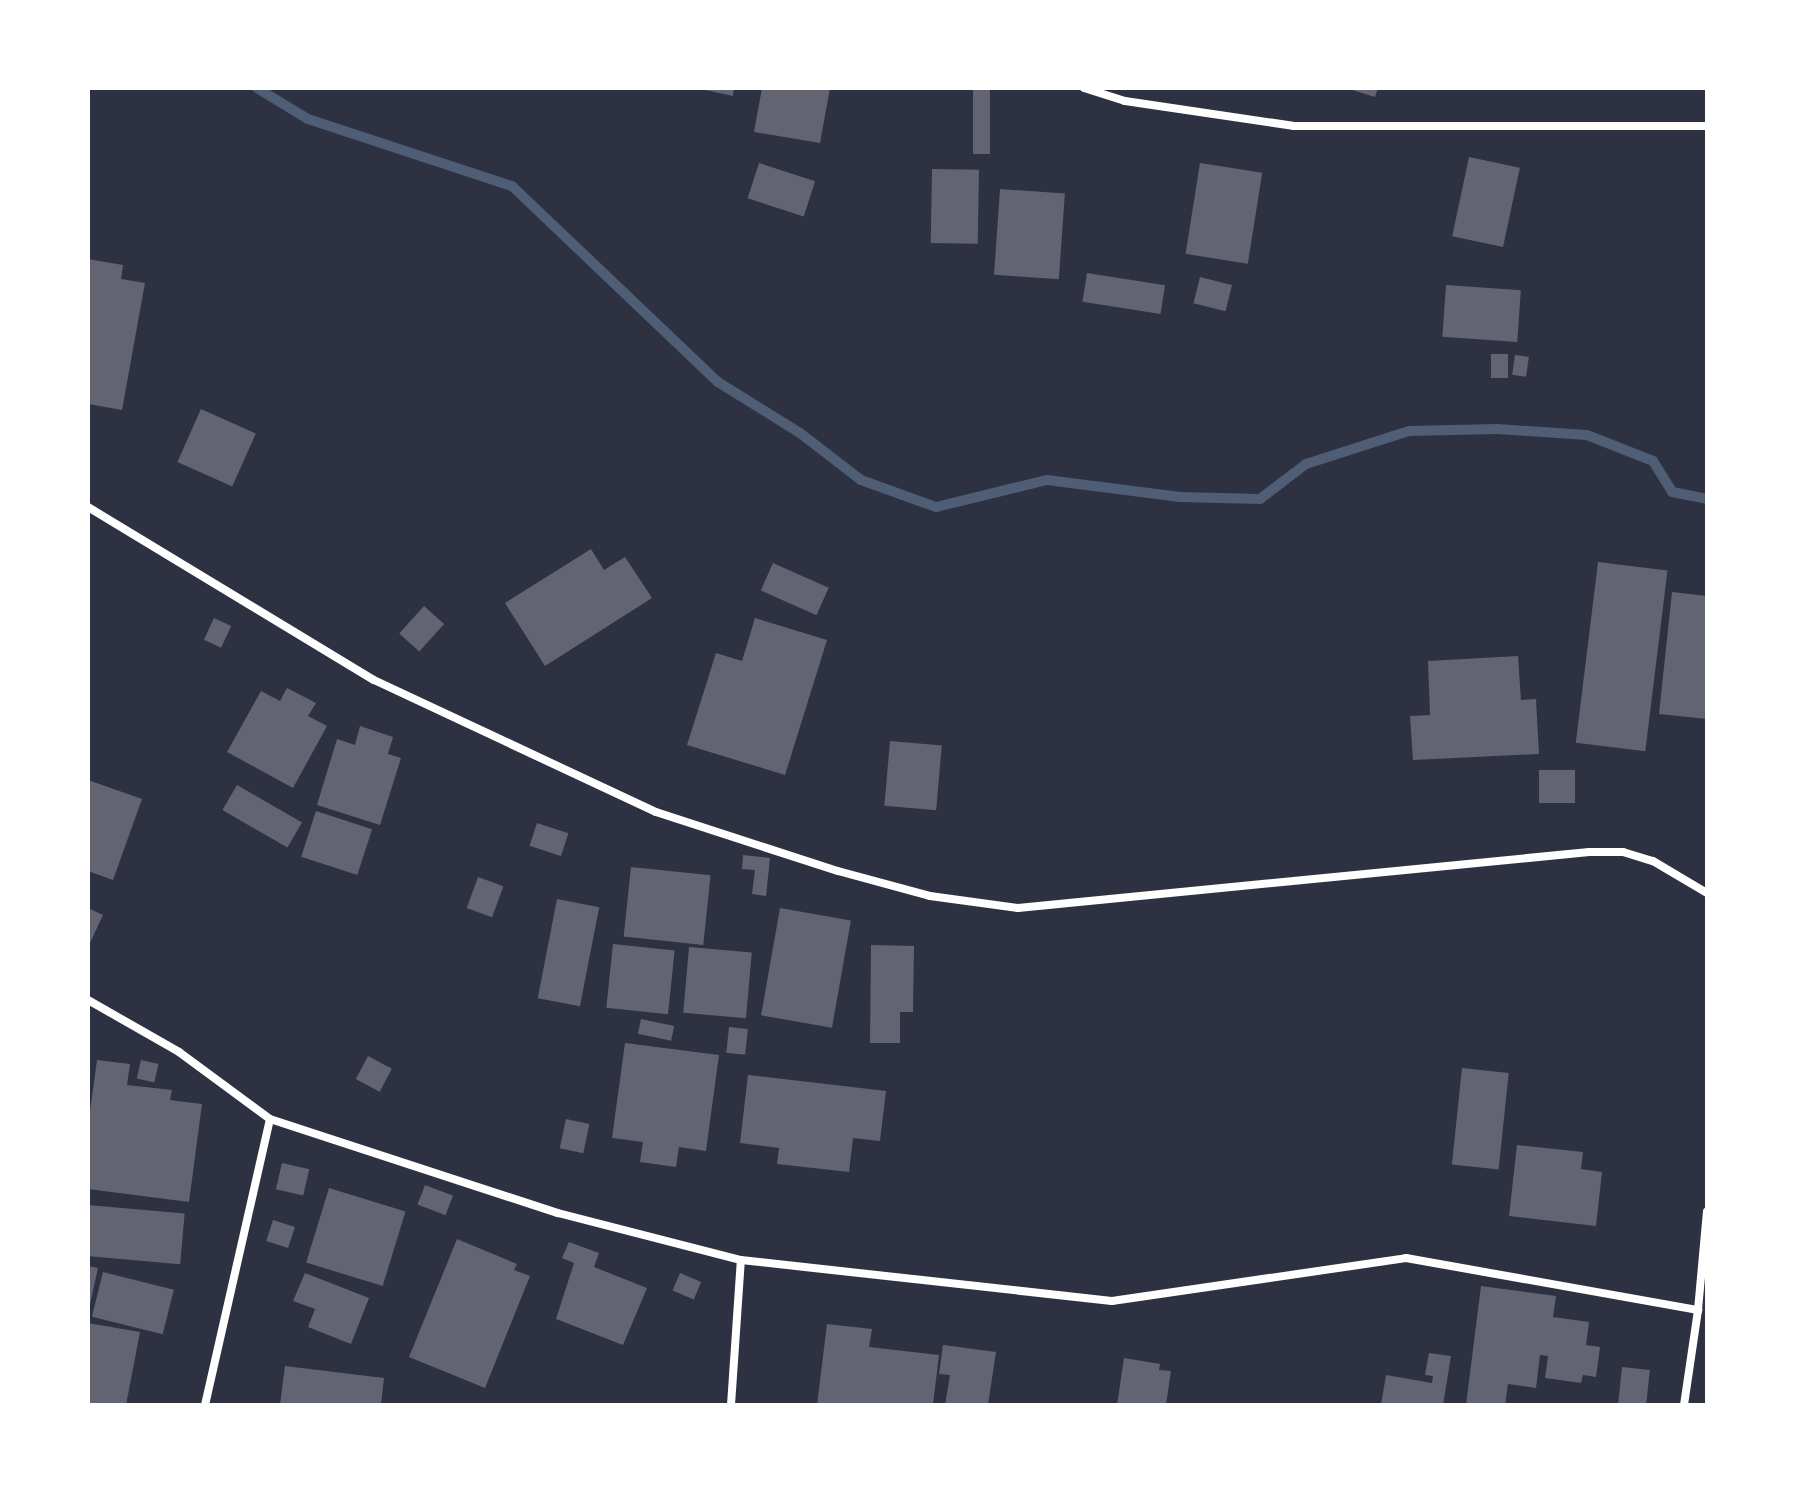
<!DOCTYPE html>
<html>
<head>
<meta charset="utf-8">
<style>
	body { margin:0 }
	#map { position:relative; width:1795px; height:1493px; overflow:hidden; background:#2d3142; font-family:"DM Sans",sans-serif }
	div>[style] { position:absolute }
	.stream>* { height:10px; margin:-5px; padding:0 5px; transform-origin:5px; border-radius:5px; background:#4f5d75 }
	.building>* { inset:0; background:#626471; transform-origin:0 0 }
	.minor>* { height:8px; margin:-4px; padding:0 4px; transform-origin:4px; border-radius:4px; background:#fff }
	span { translate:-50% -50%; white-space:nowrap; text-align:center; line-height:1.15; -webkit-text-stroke:7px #fff; paint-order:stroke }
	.frame { position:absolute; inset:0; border:90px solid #fff; pointer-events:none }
</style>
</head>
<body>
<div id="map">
	<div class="stream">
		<div style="left:257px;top:88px;width:60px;rotate:31.3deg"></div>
		<div style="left:308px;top:119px;width:215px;rotate:18.2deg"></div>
		<div style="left:512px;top:186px;width:284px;rotate:43.6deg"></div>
		<div style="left:718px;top:382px;width:97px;rotate:31.9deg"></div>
		<div style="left:800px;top:433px;width:77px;rotate:37.6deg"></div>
		<div style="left:861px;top:480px;width:80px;rotate:19.8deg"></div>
		<div style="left:936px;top:507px;width:114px;rotate:-13.7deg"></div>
		<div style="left:1047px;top:480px;width:134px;rotate:7.3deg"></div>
		<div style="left:1180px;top:497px;width:80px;rotate:1.4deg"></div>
		<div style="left:1260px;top:499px;width:58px;rotate:-37.3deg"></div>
		<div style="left:1306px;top:464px;width:108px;rotate:-17.8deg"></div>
		<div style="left:1409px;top:431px;width:88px;rotate:-1.3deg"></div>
		<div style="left:1497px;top:429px;width:90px;rotate:3.8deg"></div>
		<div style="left:1587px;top:435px;width:71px;rotate:21.5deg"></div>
		<div style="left:1653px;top:461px;width:36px;rotate:58deg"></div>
		<div style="left:1672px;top:492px;width:36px;rotate:11deg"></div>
	</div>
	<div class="building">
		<div style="clip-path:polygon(696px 88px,734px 88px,733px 96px)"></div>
		<div style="clip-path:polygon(762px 88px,830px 88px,820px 143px,754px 132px)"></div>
		<div style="clip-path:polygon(1346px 88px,1378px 88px,1375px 97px)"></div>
		<div style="left:973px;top:90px;width:17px;height:64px"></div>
		<div style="left:1469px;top:157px;width:52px;height:81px;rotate:12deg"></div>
		<div style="left:759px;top:163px;width:59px;height:37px;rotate:18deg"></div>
		<div style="left:1200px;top:163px;width:63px;height:92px;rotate:9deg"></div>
		<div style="left:932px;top:169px;width:47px;height:74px;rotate:1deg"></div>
		<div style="left:1000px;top:189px;width:65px;height:86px;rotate:4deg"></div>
		<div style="clip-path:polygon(88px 259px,123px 265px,121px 279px,145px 283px,122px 410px,88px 404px)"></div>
		<div style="left:1087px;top:273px;width:79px;height:29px;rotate:9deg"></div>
		<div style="left:1200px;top:277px;width:33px;height:27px;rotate:14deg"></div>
		<div style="left:1446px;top:285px;width:75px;height:52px;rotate:4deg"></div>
		<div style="left:1491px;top:354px;width:17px;height:24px"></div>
		<div style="left:1515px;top:355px;width:14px;height:20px;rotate:8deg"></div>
		<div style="left:201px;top:409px;width:60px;height:58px;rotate:24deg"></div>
		<div style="clip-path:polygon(591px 549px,604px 570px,625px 557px,652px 598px,545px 666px,505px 603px)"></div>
		<div style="left:1598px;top:562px;width:70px;height:182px;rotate:7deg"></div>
		<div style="left:773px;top:563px;width:61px;height:30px;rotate:24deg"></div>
		<div style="clip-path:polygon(1672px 592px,1707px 596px,1707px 719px,1659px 714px)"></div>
		<div style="left:424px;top:606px;width:27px;height:37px;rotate:42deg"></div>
		<div style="left:214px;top:618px;width:19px;height:24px;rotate:25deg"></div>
		<div style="clip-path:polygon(755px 618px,827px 640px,785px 775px,687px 745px,716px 653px,742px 661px)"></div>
		<div style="clip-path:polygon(1518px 656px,1521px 700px,1536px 699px,1539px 754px,1413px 760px,1410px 716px,1430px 715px,1428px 661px)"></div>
		<div style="clip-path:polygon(287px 688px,316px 703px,308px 716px,327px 726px,293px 788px,227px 752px,261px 691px,280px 701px)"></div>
		<div style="clip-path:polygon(360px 726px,393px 737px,388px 754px,401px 758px,380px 825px,317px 805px,337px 739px,355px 745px)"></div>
		<div style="left:890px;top:741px;width:52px;height:65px;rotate:5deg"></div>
		<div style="left:1539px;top:770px;width:36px;height:33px"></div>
		<div style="clip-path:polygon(88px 780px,142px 799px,113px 880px,88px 871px)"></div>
		<div style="left:237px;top:785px;width:75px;height:29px;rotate:30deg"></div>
		<div style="left:316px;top:811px;width:59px;height:48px;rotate:18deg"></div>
		<div style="left:537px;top:823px;width:33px;height:24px;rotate:18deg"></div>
		<div style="clip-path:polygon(743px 855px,770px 858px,766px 896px,752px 894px,755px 870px,742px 869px)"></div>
		<div style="left:631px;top:867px;width:80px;height:70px;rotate:6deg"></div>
		<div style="left:478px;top:877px;width:27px;height:33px;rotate:20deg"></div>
		<div style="left:557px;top:899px;width:43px;height:101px;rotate:11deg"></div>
		<div style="clip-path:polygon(88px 908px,103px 915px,88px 947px)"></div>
		<div style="left:780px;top:908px;width:72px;height:109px;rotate:10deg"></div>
		<div style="left:613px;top:944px;width:62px;height:64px;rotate:6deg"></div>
		<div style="clip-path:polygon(871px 945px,914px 946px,913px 1012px,900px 1012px,900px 1043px,870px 1043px)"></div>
		<div style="left:689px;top:947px;width:63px;height:66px;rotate:5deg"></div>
		<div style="left:641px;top:1019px;width:34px;height:15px;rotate:12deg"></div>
		<div style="left:729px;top:1027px;width:19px;height:26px;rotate:6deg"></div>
		<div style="clip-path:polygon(625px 1043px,719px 1055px,706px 1151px,679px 1147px,676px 1167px,640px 1162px,643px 1142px,612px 1138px)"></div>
		<div style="left:368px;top:1056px;width:27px;height:26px;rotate:28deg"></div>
		<div style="clip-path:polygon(97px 1060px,130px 1064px,127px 1085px,172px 1090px,170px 1100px,202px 1104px,189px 1202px,88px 1189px,88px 1126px)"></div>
		<div style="left:141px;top:1060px;width:18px;height:19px;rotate:13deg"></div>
		<div style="left:1462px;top:1068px;width:47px;height:97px;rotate:6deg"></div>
		<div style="clip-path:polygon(748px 1075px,886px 1091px,880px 1141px,853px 1138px,849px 1172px,777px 1164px,779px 1148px,740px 1143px)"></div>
		<div style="left:566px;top:1119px;width:24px;height:30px;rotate:12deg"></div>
		<div style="clip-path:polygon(1517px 1145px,1583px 1152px,1581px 1169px,1602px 1172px,1596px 1226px,1509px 1216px)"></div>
		<div style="left:282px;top:1163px;width:28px;height:27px;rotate:13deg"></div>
		<div style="left:425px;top:1185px;width:30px;height:21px;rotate:21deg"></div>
		<div style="left:329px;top:1188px;width:80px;height:78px;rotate:17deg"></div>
		<div style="left:88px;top:1205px;width:97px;height:51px;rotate:5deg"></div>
		<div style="left:273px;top:1220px;width:23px;height:22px;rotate:18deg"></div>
		<div style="clip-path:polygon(457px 1239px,517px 1264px,514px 1270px,530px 1276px,485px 1388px,409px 1357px)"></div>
		<div style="clip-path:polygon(569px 1242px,599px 1253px,594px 1267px,647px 1288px,623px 1345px,556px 1319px,574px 1263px,562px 1258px)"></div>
		<div style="clip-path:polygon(88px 1266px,98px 1268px,89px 1309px,88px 1308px)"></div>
		<div style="left:103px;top:1272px;width:73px;height:46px;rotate:14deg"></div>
		<div style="clip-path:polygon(305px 1273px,369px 1298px,351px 1344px,308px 1327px,315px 1309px,293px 1301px)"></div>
		<div style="left:680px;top:1273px;width:23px;height:19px;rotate:23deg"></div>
		<div style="clip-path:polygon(1481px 1286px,1556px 1296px,1553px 1317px,1589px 1322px,1586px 1345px,1600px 1347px,1596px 1377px,1583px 1375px,1581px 1383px,1545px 1378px,1548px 1356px,1540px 1355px,1536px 1388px,1508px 1384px,1505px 1405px,1466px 1405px)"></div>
		<div style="clip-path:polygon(88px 1323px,140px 1332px,126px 1405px,88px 1405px)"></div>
		<div style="clip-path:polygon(827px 1324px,872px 1329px,869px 1347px,939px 1355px,933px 1405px,817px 1405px)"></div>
		<div style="clip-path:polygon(943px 1345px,996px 1352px,988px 1405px,945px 1405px,950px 1375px,939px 1374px)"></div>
		<div style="clip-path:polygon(1429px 1353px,1451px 1356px,1443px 1405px,1381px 1405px,1386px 1375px,1432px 1383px,1433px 1376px,1425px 1375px)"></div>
		<div style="clip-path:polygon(1124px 1358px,1160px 1364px,1159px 1370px,1171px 1371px,1166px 1405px,1117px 1405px)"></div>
		<div style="clip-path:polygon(285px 1366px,384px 1378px,381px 1405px,280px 1405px)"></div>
		<div style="left:1622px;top:1367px;width:28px;height:38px;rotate:6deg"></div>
	</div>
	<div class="minor">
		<div style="left:1084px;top:88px;width:43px;rotate:17.6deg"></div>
		<div style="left:1125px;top:101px;width:171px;rotate:8.4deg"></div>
		<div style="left:1294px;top:126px;width:413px"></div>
		<div style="left:88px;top:507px;width:334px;rotate:31.2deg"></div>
		<div style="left:374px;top:680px;width:311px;rotate:25.1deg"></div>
		<div style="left:656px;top:812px;width:191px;rotate:18deg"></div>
		<div style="left:838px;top:871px;width:95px;rotate:15.2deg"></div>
		<div style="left:930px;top:896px;width:89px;rotate:7.8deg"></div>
		<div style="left:1018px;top:908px;width:574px;rotate:-5.6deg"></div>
		<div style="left:1589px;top:852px;width:34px"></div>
		<div style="left:1623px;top:852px;width:31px;rotate:17deg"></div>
		<div style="left:1653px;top:861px;width:63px;rotate:30.7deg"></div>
		<div style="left:88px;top:1000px;width:105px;rotate:29.7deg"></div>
		<div style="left:179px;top:1052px;width:113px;rotate:36.4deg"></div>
		<div style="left:270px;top:1119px;width:303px;rotate:18.1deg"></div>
		<div style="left:558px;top:1213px;width:189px;rotate:14.4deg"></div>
		<div style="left:741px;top:1260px;width:373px;rotate:6.3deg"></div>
		<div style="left:1112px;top:1301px;width:297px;rotate:-8.3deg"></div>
		<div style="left:1406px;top:1258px;width:297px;rotate:10.1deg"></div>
		<div style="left:205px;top:1405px;width:293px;rotate:-77.2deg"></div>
		<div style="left:731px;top:1405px;width:145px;rotate:-86.1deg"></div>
		<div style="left:1684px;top:1405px;width:96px;rotate:-81.6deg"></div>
		<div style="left:1698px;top:1310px;width:99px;rotate:-84.8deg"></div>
	</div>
	<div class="frame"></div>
</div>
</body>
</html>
